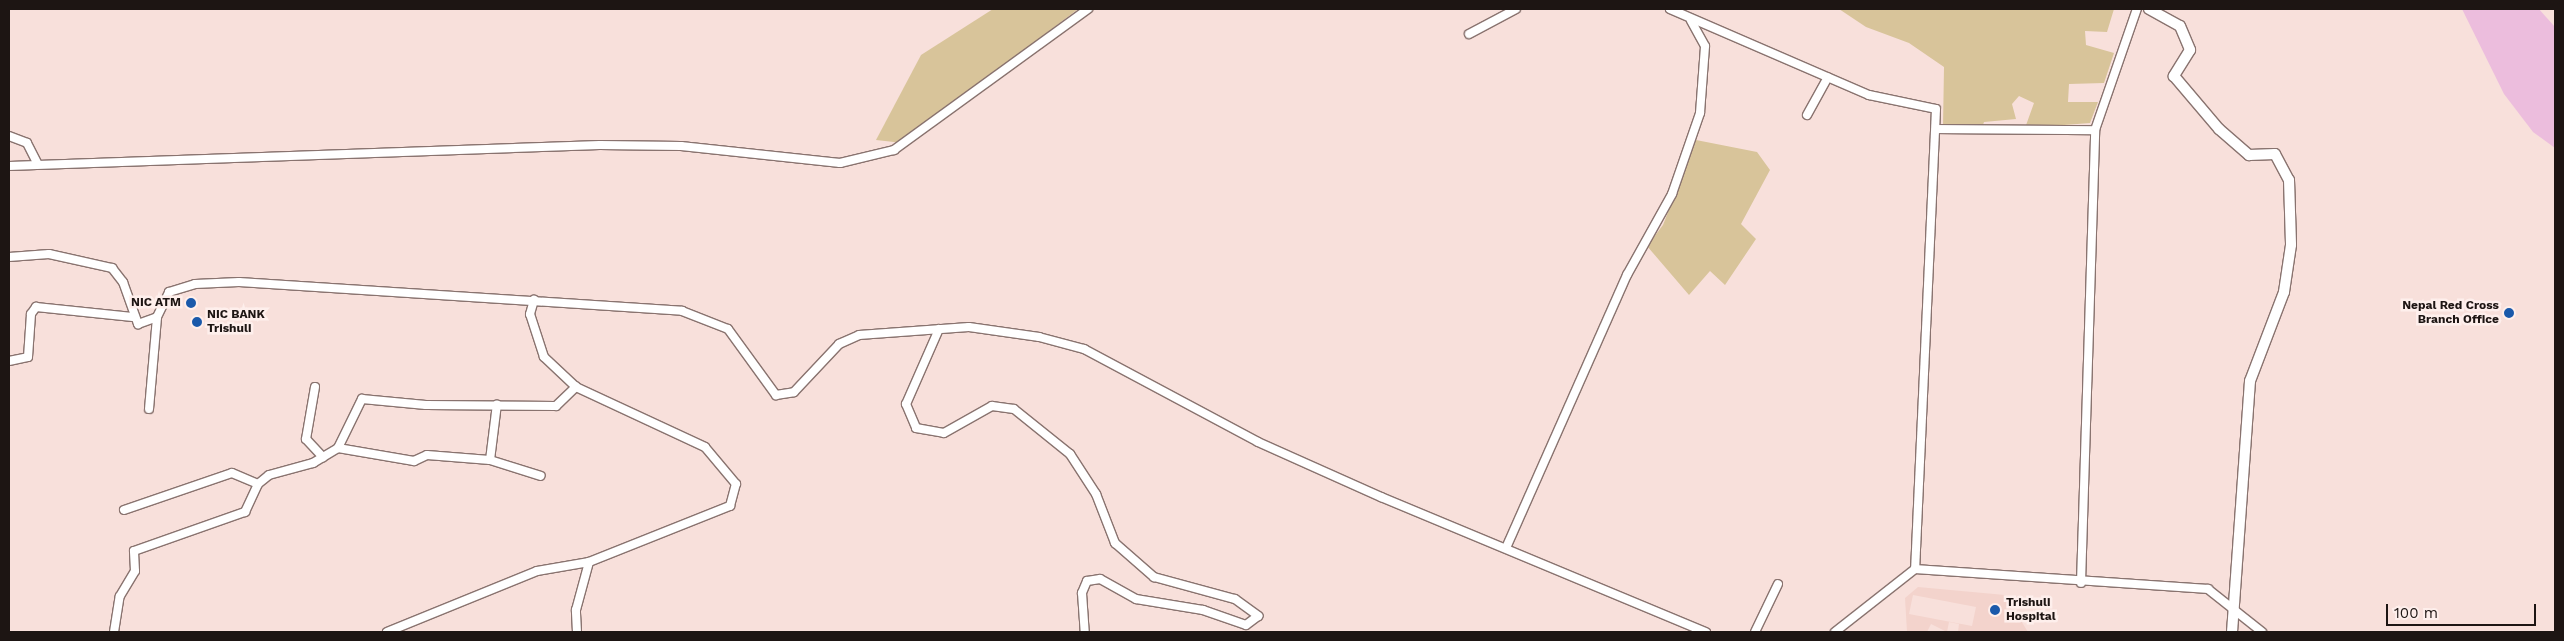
<!DOCTYPE html>
<html>
<head>
<meta charset="utf-8">
<style>
	body { margin:0 }
	#map { position:relative; width:2564px; height:641px; overflow:hidden; background:#f8e0db; font-family:"Work Sans",sans-serif }
	div>[style] { position:absolute }
	.built>* { inset:0; background:#f3d3cc }
	.green>* { inset:0; background:#d8c49a }
	.water>* { inset:0; background:#ecbddd }
	.roads { filter:drop-shadow(1px 0 #89736f) drop-shadow(-1px 0 #89736f) drop-shadow(0 1px #89736f) drop-shadow(0 -1px #89736f) }
	.minor>* { height:8px; margin:-4px; padding:0 4px; transform-origin:4px; border-radius:4px; background:#fff }
	.tertiary>* { height:10px; margin:-5px; padding:0 5px; transform-origin:5px; border-radius:5px; background:#fff }
	.dots>* { width:14px; height:14px; translate:-50% -50%; box-sizing:border-box; border:2px solid #feefec; border-radius:50% }
	span { translate:-50% -50%; white-space:nowrap; text-align:center; line-height:1.15; -webkit-text-stroke:5px #feefec; paint-order:stroke }
	.poi-label { font-size:12px; color:#1d1513; font-weight:700 }
	.right { translate:-100% -50%; text-align:right }
	.left { translate:0 -50%; text-align:left }
	.frame { position:absolute; inset:0; border:10px solid #1d1513; pointer-events:none }
	.scale { position:absolute; left:2386px; top:604px; width:150px; height:22px; box-sizing:border-box; border:2px solid #1d1513; border-top:0; padding-left:6px; font-size:15px; line-height:18px; white-space:nowrap; color:#1d1513; -webkit-text-stroke:4px #feefec; paint-order:stroke }
</style>
</head>
<body>
<div id="map">
	<div class="built">
		<div style="clip-path:polygon(evenodd,1918px 587px,2005px 595px,2028px 632px,1958px 632px,1959px 624px,1949px 622px,1947px 632px,1931px 624px,1927px 632px,1907px 632px,1905px 598px,1918px 587px,1913px 595px,1976px 607px,1972px 626px,1909px 614px,1913px 595px)"></div>
	</div>
	<div class="green">
		<div style="clip-path:polygon(993px 9px,1078px 9px,903px 143px,876px 140px,921px 55px)"></div>
		<div style="clip-path:polygon(1839px 9px,2114px 9px,2107px 32px,2085px 31px,2086px 45px,2114px 53px,2104px 83px,2069px 84px,2068px 102px,2098px 102px,2090px 123px,2025px 128px,2034px 103px,2019px 96px,2012px 104px,2016px 119px,1984px 122px,1982px 128px,1943px 126px,1944px 67px,1909px 43px,1866px 27px)"></div>
		<div style="clip-path:polygon(1696px 140px,1757px 152px,1770px 170px,1741px 224px,1756px 239px,1725px 285px,1710px 271px,1689px 295px,1647px 246px,1663px 225px)"></div>
	</div>
	<div class="water">
		<div style="clip-path:polygon(2462px 9px,2539px 9px,2555px 27px,2555px 148px,2533px 132px,2504px 94px)"></div>
	</div>
	<div class="roads">
		<div class="minor">
			<div style="left:1670px;top:9px;width:217px;rotate:23.4deg"></div>
			<div style="left:1869px;top:95px;width:68px;rotate:11.8deg"></div>
			<div style="left:1936px;top:109px;width:460px;rotate:92.6deg"></div>
			<div style="left:1469px;top:34px;width:53px;rotate:-28deg"></div>
			<div style="left:1807px;top:115px;width:43px;rotate:-61.1deg"></div>
			<div style="left:1936px;top:129px;width:159px;rotate:0.4deg"></div>
			<div style="left:2095px;top:130px;width:128px;rotate:-70.9deg"></div>
			<div style="left:9px;top:136px;width:19px;rotate:21deg"></div>
			<div style="left:27px;top:143px;width:22px;rotate:63deg"></div>
			<div style="left:9px;top:166px;width:591px;rotate:-2.04deg"></div>
			<div style="left:600px;top:145px;width:81px;rotate:0.7deg"></div>
			<div style="left:681px;top:146px;width:160px;rotate:6.1deg"></div>
			<div style="left:840px;top:163px;width:56px;rotate:-13.5deg"></div>
			<div style="left:894px;top:150px;width:240px;rotate:-36deg"></div>
			<div style="left:9px;top:257px;width:40px;rotate:-4.3deg"></div>
			<div style="left:49px;top:254px;width:65px;rotate:12.5deg"></div>
			<div style="left:112px;top:268px;width:18px;rotate:52deg"></div>
			<div style="left:123px;top:282px;width:45px;rotate:70.3deg"></div>
			<div style="left:138px;top:324px;width:20px;rotate:-20deg"></div>
			<div style="left:157px;top:317px;width:28px;rotate:-64deg"></div>
			<div style="left:169px;top:292px;width:27px;rotate:-17deg"></div>
			<div style="left:195px;top:284px;width:44px;rotate:-2.6deg"></div>
			<div style="left:239px;top:282px;width:444px;rotate:3.7deg"></div>
			<div style="left:682px;top:311px;width:49px;rotate:21.4deg"></div>
			<div style="left:728px;top:329px;width:82px;rotate:54deg"></div>
			<div style="left:776px;top:395px;width:18px;rotate:-9deg"></div>
			<div style="left:794px;top:392px;width:66px;rotate:-46.8deg"></div>
			<div style="left:839px;top:344px;width:22px;rotate:-24deg"></div>
			<div style="left:859px;top:335px;width:110px;rotate:-4.2deg"></div>
			<div style="left:969px;top:327px;width:71px;rotate:8.1deg"></div>
			<div style="left:1039px;top:337px;width:47px;rotate:14.9deg"></div>
			<div style="left:1084px;top:349px;width:197px;rotate:28.1deg"></div>
			<div style="left:1258px;top:442px;width:135px;rotate:24.1deg"></div>
			<div style="left:1381px;top:497px;width:352px;rotate:22.6deg"></div>
			<div style="left:939px;top:329px;width:82px;rotate:113.7deg"></div>
			<div style="left:906px;top:404px;width:26px;rotate:67deg"></div>
			<div style="left:916px;top:428px;width:28px;rotate:10deg"></div>
			<div style="left:944px;top:433px;width:55px;rotate:-29.4deg"></div>
			<div style="left:992px;top:406px;width:22px;rotate:8deg"></div>
			<div style="left:1014px;top:409px;width:72px;rotate:38.8deg"></div>
			<div style="left:1070px;top:454px;width:48px;rotate:57deg"></div>
			<div style="left:1096px;top:494px;width:53px;rotate:68.8deg"></div>
			<div style="left:1115px;top:543px;width:52px;rotate:41.1deg"></div>
			<div style="left:1154px;top:577px;width:84px;rotate:15.2deg"></div>
			<div style="left:1235px;top:599px;width:29px;rotate:36deg"></div>
			<div style="left:1258px;top:616px;width:15px;rotate:143deg"></div>
			<div style="left:1246px;top:625px;width:46px;rotate:-160.8deg"></div>
			<div style="left:1203px;top:610px;width:68px;rotate:-170.7deg"></div>
			<div style="left:1136px;top:599px;width:41px;rotate:-150.9deg"></div>
			<div style="left:1100px;top:579px;width:13px;rotate:171deg"></div>
			<div style="left:1087px;top:581px;width:13px;rotate:113deg"></div>
			<div style="left:1082px;top:593px;width:39px;rotate:86deg"></div>
			<div style="left:9px;top:361px;width:19px;rotate:-12deg"></div>
			<div style="left:28px;top:357px;width:43px;rotate:-86deg"></div>
			<div style="left:31px;top:314px;width:9px;rotate:-54deg"></div>
			<div style="left:36px;top:307px;width:97px;rotate:5.9deg"></div>
			<div style="left:315px;top:387px;width:53px;rotate:99.8deg"></div>
			<div style="left:306px;top:439px;width:25px;rotate:47deg"></div>
			<div style="left:149px;top:409px;width:92px;rotate:-85deg"></div>
			<div style="left:338px;top:448px;width:77px;rotate:9.7deg"></div>
			<div style="left:414px;top:461px;width:14px;rotate:-25deg"></div>
			<div style="left:427px;top:455px;width:63px;rotate:4.5deg"></div>
			<div style="left:490px;top:460px;width:56px;rotate:-82.9deg"></div>
			<div style="left:490px;top:460px;width:53px;rotate:17.4deg"></div>
			<div style="left:124px;top:510px;width:114px;rotate:-18.9deg"></div>
			<div style="left:232px;top:473px;width:28px;rotate:23deg"></div>
			<div style="left:1506px;top:548px;width:299px;rotate:-66.1deg"></div>
			<div style="left:1627px;top:275px;width:93px;rotate:-60.9deg"></div>
			<div style="left:1672px;top:194px;width:86px;rotate:-70.9deg"></div>
			<div style="left:1700px;top:113px;width:67px;rotate:-85.7deg"></div>
			<div style="left:1705px;top:46px;width:29px;rotate:-119deg"></div>
			<div style="left:2081px;top:583px;width:453px;rotate:-88.2deg"></div>
			<div style="left:114px;top:632px;width:36px;rotate:-81deg"></div>
			<div style="left:120px;top:596px;width:29px;rotate:-59deg"></div>
			<div style="left:135px;top:571px;width:20px;rotate:-93deg"></div>
			<div style="left:134px;top:551px;width:118px;rotate:-19.4deg"></div>
			<div style="left:245px;top:512px;width:31px;rotate:-65deg"></div>
			<div style="left:258px;top:484px;width:14px;rotate:-39deg"></div>
			<div style="left:269px;top:475px;width:46px;rotate:-15.3deg"></div>
			<div style="left:313px;top:463px;width:29px;rotate:-31deg"></div>
			<div style="left:338px;top:448px;width:55px;rotate:-63.9deg"></div>
			<div style="left:362px;top:399px;width:64px;rotate:5.4deg"></div>
			<div style="left:426px;top:405px;width:130px;rotate:0.4deg"></div>
			<div style="left:556px;top:406px;width:28px;rotate:-44deg"></div>
			<div style="left:387px;top:632px;width:162px;rotate:-22.1deg"></div>
			<div style="left:537px;top:571px;width:53px;rotate:-9.8deg"></div>
			<div style="left:589px;top:562px;width:152px;rotate:-21.7deg"></div>
			<div style="left:730px;top:506px;width:23px;rotate:-75deg"></div>
			<div style="left:736px;top:484px;width:48px;rotate:-130deg"></div>
			<div style="left:705px;top:447px;width:142px;rotate:-155.1deg"></div>
			<div style="left:576px;top:387px;width:44px;rotate:-136.8deg"></div>
			<div style="left:544px;top:357px;width:45px;rotate:-108deg"></div>
			<div style="left:530px;top:314px;width:15px;rotate:-74deg"></div>
			<div style="left:577px;top:632px;width:22px;rotate:-93deg"></div>
			<div style="left:576px;top:610px;width:50px;rotate:-74.8deg"></div>
			<div style="left:1755px;top:632px;width:53px;rotate:-64.4deg"></div>
			<div style="left:1835px;top:632px;width:102px;rotate:-38.2deg"></div>
			<div style="left:1915px;top:569px;width:294px;rotate:3.9deg"></div>
			<div style="left:2208px;top:589px;width:69px;rotate:38.5deg"></div>
		</div>
		<div class="tertiary">
			<div style="left:2149px;top:9px;width:35px;rotate:29deg"></div>
			<div style="left:2180px;top:26px;width:26px;rotate:67deg"></div>
			<div style="left:2190px;top:50px;width:31px;rotate:122deg"></div>
			<div style="left:2174px;top:76px;width:70px;rotate:49.7deg"></div>
			<div style="left:2219px;top:129px;width:40px;rotate:41deg"></div>
			<div style="left:2249px;top:155px;width:26px;rotate:-2deg"></div>
			<div style="left:2275px;top:154px;width:30px;rotate:62deg"></div>
			<div style="left:2289px;top:180px;width:65px;rotate:88.2deg"></div>
			<div style="left:2291px;top:245px;width:48px;rotate:98.5deg"></div>
			<div style="left:2284px;top:292px;width:95px;rotate:110.9deg"></div>
			<div style="left:2250px;top:381px;width:252px;rotate:94.1deg"></div>
		</div>
	</div>
	<div class="dots">
		<div style="left:191px;top:303px;background:#1a59aa"></div>
		<div style="left:2509px;top:313px;background:#1a59aa"></div>
		<div style="left:197px;top:322px;background:#1a59aa"></div>
		<div style="left:1995px;top:610px;background:#1a59aa"></div>
	</div>
	<div class="poi-label">
		<span class="right" style="left:181px;top:303px">NIC ATM</span>
		<span class="right" style="left:2499px;top:313px">Nepal Red Cross<br>Branch Office</span>
		<span class="left" style="left:207px;top:322px">NIC BANK<br>Trishuli</span>
		<span class="left" style="left:2006px;top:610px">Trishuli<br>Hospital</span>
	</div>
	<div class="frame"></div>
	<div class="scale">100 m</div>
</div>
</body>
</html>
